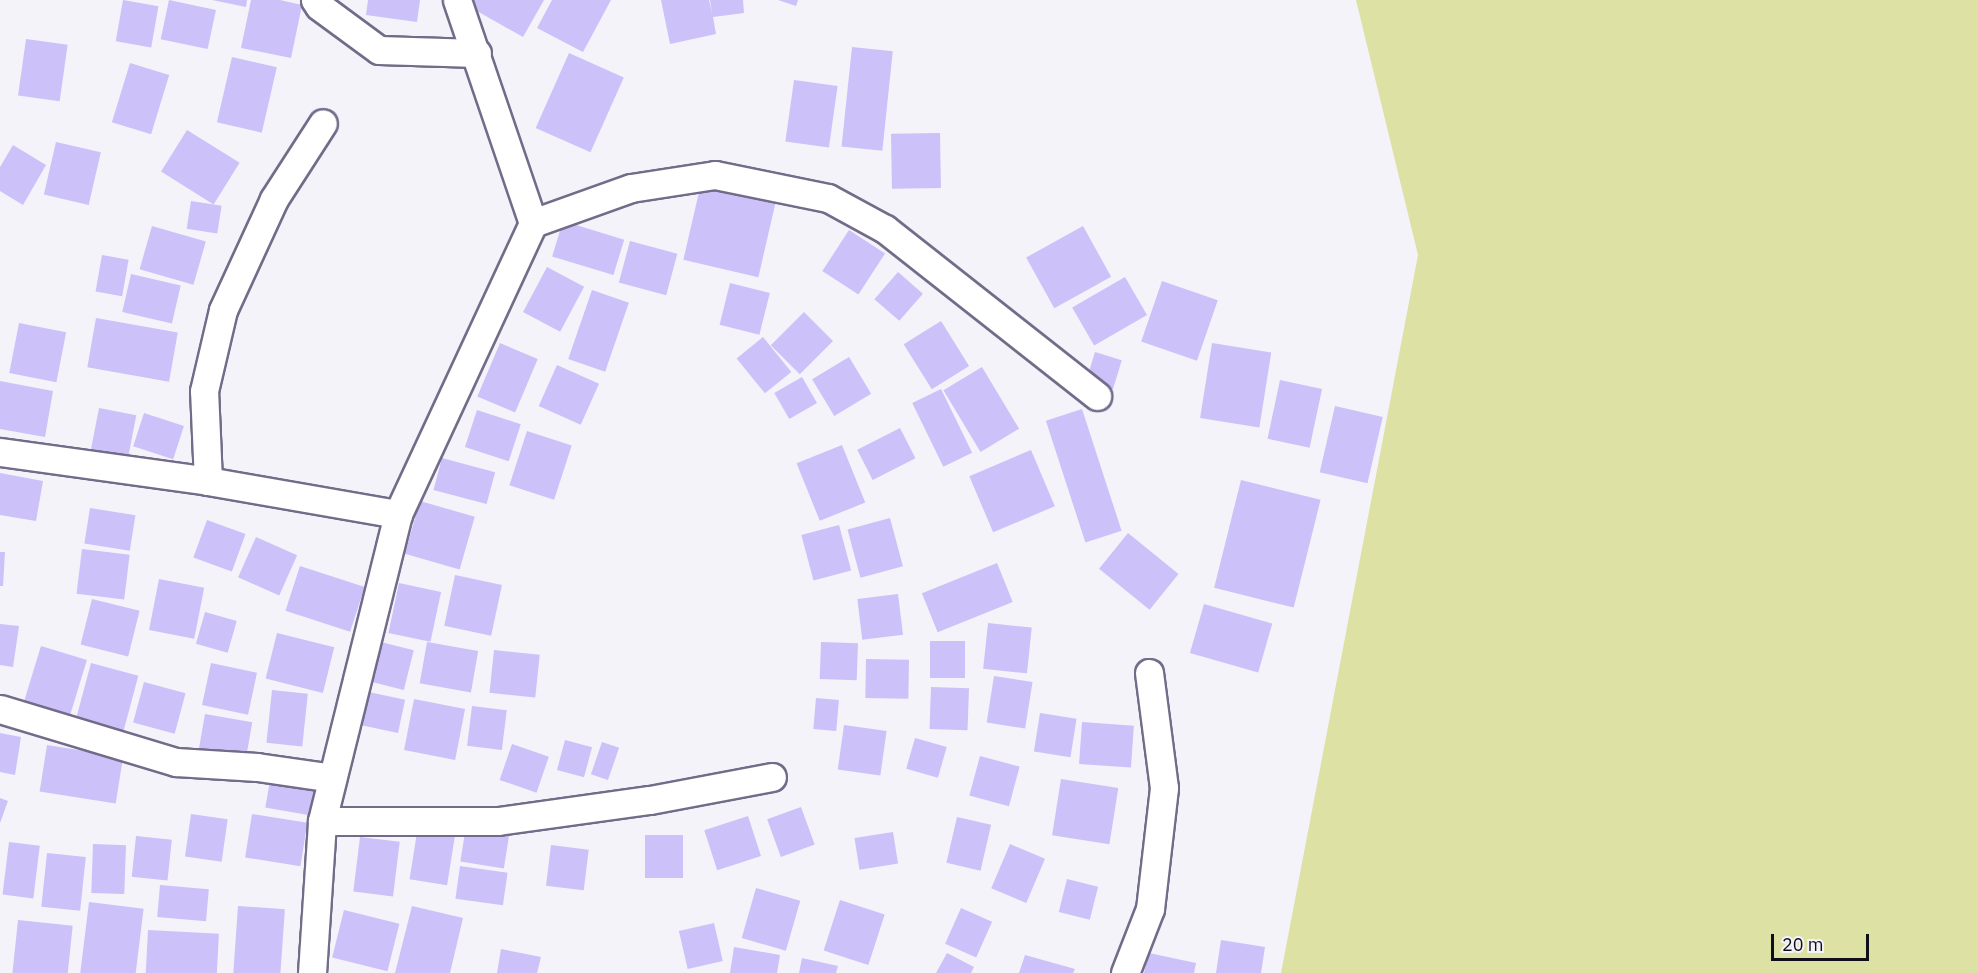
<!DOCTYPE html>
<html>
<head>
<meta charset="utf-8">
<style>
	body { margin:0 }
	#map { position:relative; width:1978px; height:973px; overflow:hidden; background:#f4f3fa; font-family:"IBM Plex Sans",sans-serif }
	div>[style] { position:absolute }
	.green>* { inset:0; background:#dde1a4 }
	.building>* { inset:0; background:#ccc1f9; transform-origin:0 0 }
	.roads { filter:drop-shadow(2px 0 #726c89) drop-shadow(-2px 0 #726c89) drop-shadow(0 2px #726c89) drop-shadow(0 -2px #726c89) }
	.minor>* { height:27px; margin:-13.5px; padding:0 13.5px; transform-origin:13.5px; border-radius:13.5px; background:#fff }
	span { translate:-50% -50%; white-space:nowrap; text-align:center; line-height:1.15; -webkit-text-stroke:6px #f4f3fa; paint-order:stroke }
	.scale { position:absolute; left:1771px; top:934px; width:98px; height:27px; box-sizing:border-box; border:3px solid #100e19; border-top:0; padding-left:8px; font-size:18px; line-height:21px; white-space:nowrap; color:#100e19; -webkit-text-stroke:4px #f4f3fa; paint-order:stroke }
</style>
</head>
<body>
<div id="map">
	<div class="green">
		<div style="clip-path:polygon(1356px 0,1978px 0,1978px 973px,1281px 973px,1418px 255px)"></div>
	</div>
	<div class="building">
		<div style="left:123px;top:0;width:36px;height:42px;rotate:10deg"></div>
		<div style="left:169px;top:0;width:48px;height:40px;rotate:12deg"></div>
		<div style="clip-path:polygon(212px 0,247px 0,246px 7px)"></div>
		<div style="clip-path:polygon(251px 0,280px 0,302px 5px,291px 58px,241px 48px)"></div>
		<div style="clip-path:polygon(368px 0,420px 0,417px 22px,366px 15px)"></div>
		<div style="clip-path:polygon(462px 0,544px 0,523px 37px,461px 2px)"></div>
		<div style="clip-path:polygon(552px 0,611px 0,583px 52px,537px 28px)"></div>
		<div style="clip-path:polygon(661px 0,709px 0,712px 13px,710px 0,743px 0,744px 13px,713px 17px,716px 34px,670px 44px)"></div>
		<div style="clip-path:polygon(778px 0,798px 0,796px 6px)"></div>
		<div style="left:26px;top:39px;width:42px;height:57px;rotate:8deg"></div>
		<div style="left:852px;top:47px;width:41px;height:100px;rotate:6deg"></div>
		<div style="left:569px;top:53px;width:60px;height:82px;rotate:24deg"></div>
		<div style="left:232px;top:57px;width:46px;height:67px;rotate:13deg"></div>
		<div style="left:130px;top:63px;width:41px;height:62px;rotate:17deg"></div>
		<div style="left:794px;top:80px;width:44px;height:62px;rotate:8deg"></div>
		<div style="left:187px;top:130px;width:62px;height:49px;rotate:32deg"></div>
		<div style="left:940px;top:133px;width:55px;height:49px;rotate:89deg"></div>
		<div style="left:56px;top:142px;width:46px;height:54px;rotate:13deg"></div>
		<div style="clip-path:polygon(13px 145px,46px 165px,23px 205px,0 191px,0 167px)"></div>
		<div style="left:702px;top:179px;width:77px;height:83px;rotate:13deg"></div>
		<div style="left:191px;top:201px;width:31px;height:28px;rotate:9deg"></div>
		<div style="left:563px;top:221px;width:64px;height:37px;rotate:17deg"></div>
		<div style="left:152px;top:226px;width:56px;height:45px;rotate:16deg"></div>
		<div style="left:1083px;top:226px;width:58px;height:65px;rotate:61deg"></div>
		<div style="left:849px;top:230px;width:43px;height:49px;rotate:33deg"></div>
		<div style="left:630px;top:241px;width:49px;height:43px;rotate:15deg"></div>
		<div style="left:102px;top:255px;width:27px;height:37px;rotate:10deg"></div>
		<div style="left:547px;top:267px;width:42px;height:51px;rotate:28deg"></div>
		<div style="left:898px;top:272px;width:33px;height:36px;rotate:41deg"></div>
		<div style="left:131px;top:274px;width:51px;height:39px;rotate:13deg"></div>
		<div style="left:1125px;top:277px;width:44px;height:61px;rotate:60deg"></div>
		<div style="left:1162px;top:281px;width:59px;height:64px;rotate:19deg"></div>
		<div style="left:730px;top:283px;width:41px;height:43px;rotate:14deg"></div>
		<div style="left:592px;top:290px;width:39px;height:73px;rotate:19deg"></div>
		<div style="left:804px;top:312px;width:41px;height:47px;rotate:45deg"></div>
		<div style="left:96px;top:318px;width:83px;height:50px;rotate:10deg"></div>
		<div style="left:941px;top:321px;width:53px;height:44px;rotate:58deg"></div>
		<div style="left:19px;top:323px;width:48px;height:51px;rotate:11deg"></div>
		<div style="left:763px;top:337px;width:45px;height:34px;rotate:51deg"></div>
		<div style="left:500px;top:343px;width:41px;height:58px;rotate:23deg"></div>
		<div style="left:1212px;top:343px;width:60px;height:76px;rotate:9deg"></div>
		<div style="left:1095px;top:352px;width:28px;height:30px;rotate:17deg"></div>
		<div style="left:849px;top:357px;width:43px;height:43px;rotate:59deg"></div>
		<div style="left:557px;top:365px;width:46px;height:45px;rotate:24deg"></div>
		<div style="left:982px;top:367px;width:72px;height:45px;rotate:59deg"></div>
		<div style="left:802px;top:377px;width:30px;height:32px;rotate:60deg"></div>
		<div style="left:1280px;top:380px;width:43px;height:60px;rotate:12deg"></div>
		<div style="clip-path:polygon(0 381px,53px 391px,45px 437px,0 429px)"></div>
		<div style="left:941px;top:389px;width:71px;height:32px;rotate:64deg"></div>
		<div style="left:1335px;top:406px;width:49px;height:68px;rotate:13deg"></div>
		<div style="left:99px;top:408px;width:38px;height:44px;rotate:11deg"></div>
		<div style="left:1082px;top:409px;width:128px;height:38px;rotate:72deg"></div>
		<div style="left:477px;top:410px;width:46px;height:39px;rotate:18deg"></div>
		<div style="left:144px;top:413px;width:42px;height:35px;rotate:18deg"></div>
		<div style="left:900px;top:428px;width:34px;height:48px;rotate:63deg"></div>
		<div style="left:527px;top:431px;width:47px;height:57px;rotate:18deg"></div>
		<div style="left:842px;top:445px;width:62px;height:49px;rotate:68deg"></div>
		<div style="left:1031px;top:450px;width:61px;height:67px;rotate:67deg"></div>
		<div style="left:442px;top:458px;width:55px;height:33px;rotate:15deg"></div>
		<div style="clip-path:polygon(0 473px,43px 481px,36px 521px,0 515px)"></div>
		<div style="left:1241px;top:480px;width:82px;height:111px;rotate:14deg"></div>
		<div style="left:420px;top:501px;width:57px;height:55px;rotate:16deg"></div>
		<div style="left:90px;top:508px;width:46px;height:36px;rotate:9deg"></div>
		<div style="left:890px;top:518px;width:50px;height:44px;rotate:75deg"></div>
		<div style="left:207px;top:520px;width:41px;height:40px;rotate:20deg"></div>
		<div style="left:839px;top:525px;width:47px;height:39px;rotate:75deg"></div>
		<div style="left:1128px;top:533px;width:65px;height:46px;rotate:39deg"></div>
		<div style="left:256px;top:537px;width:45px;height:44px;rotate:24deg"></div>
		<div style="left:82px;top:549px;width:48px;height:45px;rotate:7deg"></div>
		<div style="clip-path:polygon(0 552px,5px 552px,3px 586px,0 586px)"></div>
		<div style="left:997px;top:563px;width:42px;height:81px;rotate:68deg"></div>
		<div style="left:300px;top:566px;width:68px;height:47px;rotate:18deg"></div>
		<div style="left:455px;top:575px;width:48px;height:52px;rotate:12deg"></div>
		<div style="left:159px;top:579px;width:46px;height:52px;rotate:11deg"></div>
		<div style="left:399px;top:583px;width:43px;height:51px;rotate:12deg"></div>
		<div style="left:898px;top:594px;width:41px;height:41px;rotate:83deg"></div>
		<div style="left:92px;top:599px;width:49px;height:47px;rotate:14deg"></div>
		<div style="left:1204px;top:604px;width:71px;height:51px;rotate:16deg"></div>
		<div style="left:205px;top:612px;width:33px;height:33px;rotate:16deg"></div>
		<div style="left:988px;top:623px;width:44px;height:46px;rotate:6deg"></div>
		<div style="clip-path:polygon(0 624px,19px 626px,13px 667px,0 665px)"></div>
		<div style="left:277px;top:633px;width:59px;height:47px;rotate:14deg"></div>
		<div style="left:373px;top:640px;width:42px;height:41px;rotate:14deg"></div>
		<div style="left:930px;top:641px;width:35px;height:37px"></div>
		<div style="left:427px;top:642px;width:52px;height:42px;rotate:10deg"></div>
		<div style="left:821px;top:642px;width:37px;height:37px;rotate:2deg"></div>
		<div style="left:41px;top:646px;width:48px;height:66px;rotate:17deg"></div>
		<div style="left:494px;top:650px;width:46px;height:43px;rotate:6deg"></div>
		<div style="left:866px;top:659px;width:43px;height:39px;rotate:1deg"></div>
		<div style="left:91px;top:663px;width:49px;height:64px;rotate:15deg"></div>
		<div style="left:211px;top:663px;width:47px;height:43px;rotate:12deg"></div>
		<div style="left:994px;top:676px;width:39px;height:47px;rotate:9deg"></div>
		<div style="left:144px;top:682px;width:43px;height:42px;rotate:15deg"></div>
		<div style="left:931px;top:687px;width:38px;height:42px;rotate:2deg"></div>
		<div style="left:272px;top:690px;width:36px;height:53px;rotate:6deg"></div>
		<div style="left:364px;top:691px;width:42px;height:34px;rotate:12deg"></div>
		<div style="left:816px;top:698px;width:23px;height:31px;rotate:5deg"></div>
		<div style="left:414px;top:699px;width:52px;height:52px;rotate:11deg"></div>
		<div style="left:472px;top:706px;width:35px;height:40px;rotate:7deg"></div>
		<div style="left:1040px;top:713px;width:37px;height:39px;rotate:9deg"></div>
		<div style="left:205px;top:714px;width:48px;height:41px;rotate:10deg"></div>
		<div style="left:1082px;top:722px;width:52px;height:42px;rotate:4deg"></div>
		<div style="left:844px;top:725px;width:43px;height:45px;rotate:8deg"></div>
		<div style="clip-path:polygon(0 733px,21px 737px,15px 775px,0 772px)"></div>
		<div style="left:915px;top:738px;width:33px;height:32px;rotate:16deg"></div>
		<div style="left:565px;top:740px;width:28px;height:31px;rotate:15deg"></div>
		<div style="left:602px;top:742px;width:18px;height:34px;rotate:19deg"></div>
		<div style="left:512px;top:744px;width:39px;height:38px;rotate:19deg"></div>
		<div style="left:47px;top:745px;width:77px;height:47px;rotate:9deg"></div>
		<div style="left:980px;top:756px;width:41px;height:41px;rotate:15deg"></div>
		<div style="left:271px;top:775px;width:45px;height:33px;rotate:10deg"></div>
		<div style="left:1061px;top:779px;width:58px;height:57px;rotate:9deg"></div>
		<div style="clip-path:polygon(0 798px,8px 801px,0 823px)"></div>
		<div style="left:801px;top:807px;width:40px;height:36px;rotate:70deg"></div>
		<div style="left:191px;top:814px;width:37px;height:43px;rotate:8deg"></div>
		<div style="left:252px;top:814px;width:56px;height:44px;rotate:9deg"></div>
		<div style="left:748px;top:816px;width:42px;height:46px;rotate:72deg"></div>
		<div style="left:957px;top:817px;width:35px;height:47px;rotate:13deg"></div>
		<div style="left:418px;top:826px;width:38px;height:54px;rotate:9deg"></div>
		<div style="left:466px;top:826px;width:44px;height:36px;rotate:9deg"></div>
		<div style="left:893px;top:832px;width:32px;height:39px;rotate:81deg"></div>
		<div style="left:645px;top:835px;width:38px;height:43px"></div>
		<div style="left:136px;top:836px;width:36px;height:41px;rotate:6deg"></div>
		<div style="left:360px;top:837px;width:40px;height:55px;rotate:7deg"></div>
		<div style="left:9px;top:842px;width:31px;height:53px;rotate:7deg"></div>
		<div style="left:93px;top:844px;width:33px;height:49px;rotate:2deg"></div>
		<div style="left:1010px;top:844px;width:38px;height:48px;rotate:23deg"></div>
		<div style="left:551px;top:845px;width:38px;height:41px;rotate:7deg"></div>
		<div style="left:47px;top:853px;width:39px;height:54px;rotate:6deg"></div>
		<div style="left:460px;top:866px;width:48px;height:33px;rotate:8deg"></div>
		<div style="left:1067px;top:879px;width:32px;height:34px;rotate:14deg"></div>
		<div style="left:160px;top:885px;width:49px;height:32px;rotate:5deg"></div>
		<div style="left:756px;top:888px;width:46px;height:52px;rotate:16deg"></div>
		<div style="left:840px;top:900px;width:47px;height:53px;rotate:18deg"></div>
		<div style="left:89px;top:902px;width:55px;height:72px;rotate:7deg"></div>
		<div style="left:238px;top:906px;width:47px;height:67px;rotate:4deg"></div>
		<div style="clip-path:polygon(412px 906px,463px 918px,450px 973px,395px 973px)"></div>
		<div style="left:961px;top:908px;width:34px;height:39px;rotate:24deg"></div>
		<div style="left:344px;top:910px;width:57px;height:49px;rotate:14deg"></div>
		<div style="left:18px;top:920px;width:55px;height:53px;rotate:6deg"></div>
		<div style="left:714px;top:923px;width:39px;height:36px;rotate:77deg"></div>
		<div style="left:148px;top:930px;width:71px;height:43px;rotate:3deg"></div>
		<div style="clip-path:polygon(1221px 940px,1265px 947px,1261px 973px,1216px 973px)"></div>
		<div style="clip-path:polygon(734px 947px,780px 955px,777px 973px,730px 973px)"></div>
		<div style="clip-path:polygon(501px 949px,541px 957px,537px 973px,497px 973px)"></div>
		<div style="clip-path:polygon(947px 953px,974px 967px,971px 973px,936px 973px)"></div>
		<div style="clip-path:polygon(1149px 953px,1196px 963px,1194px 973px,1144px 973px)"></div>
		<div style="clip-path:polygon(1025px 955px,1075px 969px,1073px 973px,1019px 973px)"></div>
		<div style="clip-path:polygon(802px 958px,838px 966px,836px 973px,799px 973px)"></div>
	</div>
	<div class="roads">
		<div class="minor">
			<div style="left:315px;top:0;width:7px;rotate:56deg"></div>
			<div style="left:319px;top:6px;width:74px;rotate:36.3deg"></div>
			<div style="left:379px;top:50px;width:98px;rotate:1.8deg"></div>
			<div style="left:457px;top:0;width:236px;rotate:71.2deg"></div>
			<div style="left:0;top:452px;width:210px;rotate:7.9deg"></div>
			<div style="left:208px;top:481px;width:193px;rotate:9.9deg"></div>
			<div style="left:208px;top:481px;width:90px;rotate:-92.5deg"></div>
			<div style="left:204px;top:391px;width:83px;rotate:-76.8deg"></div>
			<div style="left:223px;top:310px;width:122px;rotate:-65.3deg"></div>
			<div style="left:274px;top:199px;width:90px;rotate:-57.2deg"></div>
			<div style="left:0;top:709px;width:184px;rotate:16.8deg"></div>
			<div style="left:176px;top:762px;width:81px;rotate:3.5deg"></div>
			<div style="left:257px;top:767px;width:76px;rotate:8.3deg"></div>
			<div style="left:322px;top:821px;width:176px"></div>
			<div style="left:498px;top:821px;width:153px;rotate:-7.9deg"></div>
			<div style="left:650px;top:800px;width:124px;rotate:-10.7deg"></div>
			<div style="left:312px;top:973px;width:152px;rotate:-86.2deg"></div>
			<div style="left:322px;top:821px;width:316px;rotate:-76.1deg"></div>
			<div style="left:398px;top:514px;width:321px;rotate:-65.1deg"></div>
			<div style="left:533px;top:223px;width:104px;rotate:-19.7deg"></div>
			<div style="left:631px;top:188px;width:85px;rotate:-8.8deg"></div>
			<div style="left:715px;top:175px;width:115px;rotate:11.5deg"></div>
			<div style="left:828px;top:198px;width:65px;rotate:28.5deg"></div>
			<div style="left:885px;top:229px;width:270px;rotate:38.2deg"></div>
			<div style="left:1125px;top:973px;width:69px;rotate:-68.7deg"></div>
			<div style="left:1150px;top:909px;width:122px;rotate:-83.4deg"></div>
			<div style="left:1164px;top:788px;width:116px;rotate:-97.4deg"></div>
		</div>
	</div>
	<div class="scale">20 m</div>
</div>
</body>
</html>
